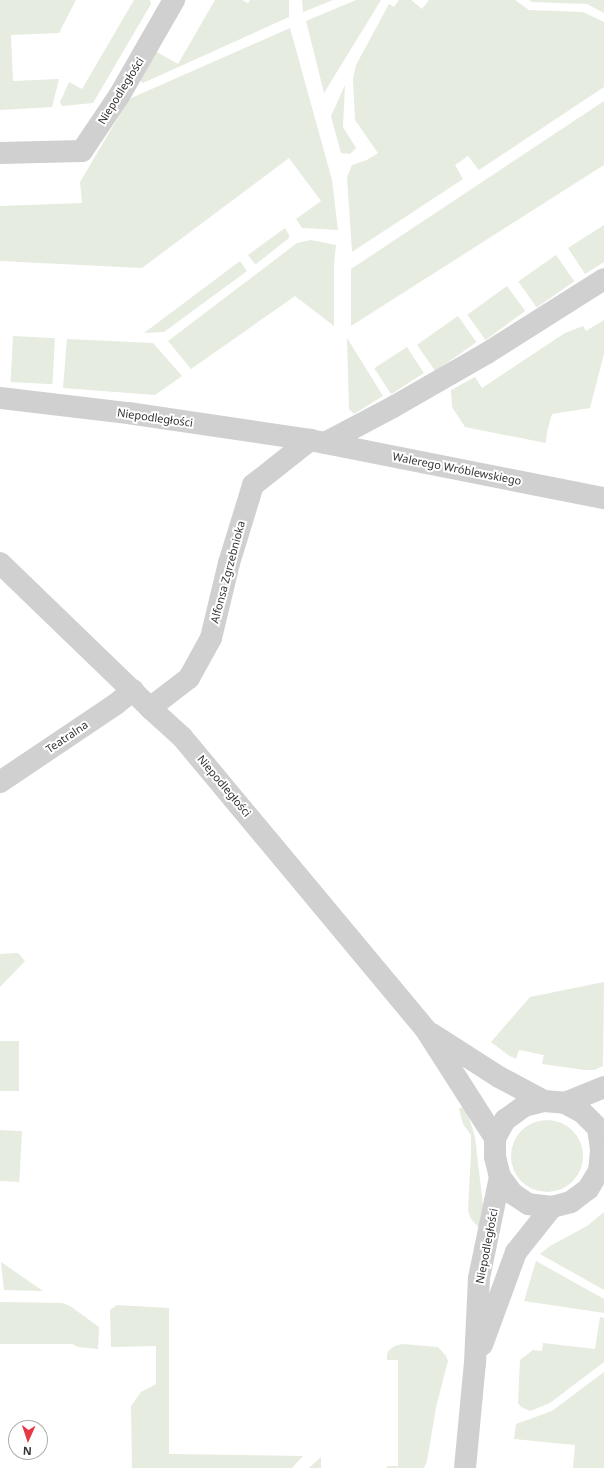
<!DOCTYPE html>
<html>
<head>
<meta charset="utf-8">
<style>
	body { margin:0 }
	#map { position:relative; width:604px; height:1468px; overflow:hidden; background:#fff; font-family:"Noto Sans",sans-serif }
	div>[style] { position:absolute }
	.green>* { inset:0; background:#e6ecdf; transform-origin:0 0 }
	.round { border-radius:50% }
	.minor>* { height:22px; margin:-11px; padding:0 11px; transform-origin:11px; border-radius:11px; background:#d0d0d0 }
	span { translate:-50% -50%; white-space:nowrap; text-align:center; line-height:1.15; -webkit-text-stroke:4px #fff; paint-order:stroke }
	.street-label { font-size:11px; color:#333 }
	.north { position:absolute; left:8px; top:1420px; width:40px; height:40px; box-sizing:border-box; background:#fff; border:1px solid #adadad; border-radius:50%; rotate:183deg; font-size:11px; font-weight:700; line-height:16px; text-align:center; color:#333 }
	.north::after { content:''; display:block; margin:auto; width:14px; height:18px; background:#e63946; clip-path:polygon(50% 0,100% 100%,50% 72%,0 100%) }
</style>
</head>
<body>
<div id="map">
	<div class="green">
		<div style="clip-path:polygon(0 0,76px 0,59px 33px,11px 35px,13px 81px,59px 79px,52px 107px,0 110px)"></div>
		<div style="clip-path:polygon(134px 0,150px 0,151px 4px,93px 103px,62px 106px,60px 102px,69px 82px,82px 89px)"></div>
		<div style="clip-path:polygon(215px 0,242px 0,248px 3px,250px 0,289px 0,289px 17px,143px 83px,139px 80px,155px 51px,178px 64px)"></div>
		<div style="clip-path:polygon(302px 0,333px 0,303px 12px)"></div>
		<div style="clip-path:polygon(356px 0,381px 0,324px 93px,306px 21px)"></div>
		<div style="clip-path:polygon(399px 0,411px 0,422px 9px,429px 0,515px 0,529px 10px,583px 12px,604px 22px,604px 87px,479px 170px,468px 156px,455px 165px,463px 179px,352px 252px,347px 177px,352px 165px,367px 160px,378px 153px,355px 120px,353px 79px,356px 65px,389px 4px,394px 7px)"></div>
		<div style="clip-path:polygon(529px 0,604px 0,604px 13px,587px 4px,532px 2px)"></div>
		<div style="clip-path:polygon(290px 28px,332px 180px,338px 230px,302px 228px,296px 219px,321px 201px,289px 158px,142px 268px,0 261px,0 206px,82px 203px,80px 182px,129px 99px)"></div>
		<div style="clip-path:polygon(345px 85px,343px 127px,356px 148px,350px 154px,341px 153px,331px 116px)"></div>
		<div style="clip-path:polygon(604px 101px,604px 165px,351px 326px,351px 269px)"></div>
		<div style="clip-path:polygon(604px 225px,604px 262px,585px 274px,568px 248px)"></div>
		<div style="clip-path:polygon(285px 228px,289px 235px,289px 238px,256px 264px,254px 263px,248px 255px)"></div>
		<div style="clip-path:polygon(311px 240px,336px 245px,334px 264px,334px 326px,295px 296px,191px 369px,168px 341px,297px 243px)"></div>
		<div style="left:556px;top:255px;width:32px;height:46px;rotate:55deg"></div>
		<div style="clip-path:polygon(240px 261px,247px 271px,164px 332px,144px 333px)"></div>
		<div style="left:507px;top:286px;width:31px;height:49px;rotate:54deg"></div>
		<div style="left:458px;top:316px;width:32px;height:50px;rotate:55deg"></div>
		<div style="clip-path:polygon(604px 320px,604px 354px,590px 408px,552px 414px,547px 432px,546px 443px,465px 427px,452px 407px,451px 390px,475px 377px,482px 388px,565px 333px,583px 326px,586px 331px)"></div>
		<div style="left:13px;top:336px;width:42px;height:46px;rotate:3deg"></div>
		<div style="clip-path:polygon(347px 338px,383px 396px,354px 414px,349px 409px)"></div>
		<div style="clip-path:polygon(67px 339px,153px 343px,182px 376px,155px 395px,63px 388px)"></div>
		<div style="left:407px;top:347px;width:31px;height:39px;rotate:57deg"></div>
		<div style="clip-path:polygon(18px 953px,25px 961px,0 987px,0 954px)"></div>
		<div style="clip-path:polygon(604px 982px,603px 1066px,594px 1070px,585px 1070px,542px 1064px,544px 1055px,519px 1050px,516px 1059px,508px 1055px,491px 1042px,530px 997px)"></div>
		<div style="left:0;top:1041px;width:19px;height:50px"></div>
		<div style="clip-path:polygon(465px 1105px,475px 1137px,483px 1205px,481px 1230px,471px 1219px,468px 1211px,471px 1152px,471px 1135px,463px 1124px,459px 1109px)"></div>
		<div class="round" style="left:511px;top:1120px;width:72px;height:72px"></div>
		<div style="left:0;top:1130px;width:22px;height:51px;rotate:3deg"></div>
		<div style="clip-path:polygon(604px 1212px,604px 1290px,540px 1254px,550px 1246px,587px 1226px)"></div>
		<div style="clip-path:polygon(536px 1261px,604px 1299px,604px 1313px,524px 1301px)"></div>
		<div style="clip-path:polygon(1px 1262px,43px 1291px,4px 1290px)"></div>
		<div style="clip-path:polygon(0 1302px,62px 1303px,70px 1306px,99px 1327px,98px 1349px,78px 1347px,72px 1344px,0 1344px)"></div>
		<div style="clip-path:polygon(117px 1305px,169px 1308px,169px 1454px,303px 1456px,292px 1468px,132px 1468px,131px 1406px,141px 1392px,156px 1384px,156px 1346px,111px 1347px,110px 1310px)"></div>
		<div style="clip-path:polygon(600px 1317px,604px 1318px,604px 1362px,550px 1403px,530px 1411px,521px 1407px,518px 1403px,520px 1360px,533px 1350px,542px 1351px,543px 1343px,595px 1349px)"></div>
		<div style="clip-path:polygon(402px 1344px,438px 1347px,446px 1356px,448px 1361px,436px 1407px,427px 1461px,424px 1468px,387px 1468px,387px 1466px,398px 1466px,398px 1360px,387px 1360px,387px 1354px,389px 1350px,395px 1346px)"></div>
		<div style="clip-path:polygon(604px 1372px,604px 1468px,573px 1468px,575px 1445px,514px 1439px,516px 1424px,552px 1411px)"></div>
		<div style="clip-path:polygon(321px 1457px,321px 1468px,309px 1468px)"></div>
	</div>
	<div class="minor">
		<div style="left:0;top:153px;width:82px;rotate:-1.4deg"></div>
		<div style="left:82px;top:151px;width:66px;rotate:-56.1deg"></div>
		<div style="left:119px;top:96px;width:111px;rotate:-60.2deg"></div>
		<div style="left:0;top:398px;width:129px;rotate:6.7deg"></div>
		<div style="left:128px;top:413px;width:184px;rotate:8.4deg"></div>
		<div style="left:310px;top:440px;width:300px;rotate:11.2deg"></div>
		<div style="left:325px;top:443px;width:77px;rotate:-27.9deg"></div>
		<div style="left:393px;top:407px;width:108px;rotate:-29.9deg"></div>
		<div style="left:487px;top:353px;width:138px;rotate:-32.3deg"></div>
		<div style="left:0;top:563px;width:209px;rotate:44deg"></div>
		<div style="left:150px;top:708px;width:43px;rotate:42.2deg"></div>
		<div style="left:182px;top:737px;width:381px;rotate:50.2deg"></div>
		<div style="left:426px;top:1030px;width:128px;rotate:57.4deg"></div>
		<div style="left:150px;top:708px;width:49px;rotate:-37.6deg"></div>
		<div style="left:189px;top:678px;width:46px;rotate:-61.2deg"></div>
		<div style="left:211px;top:638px;width:77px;rotate:-76.5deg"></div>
		<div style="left:229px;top:563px;width:82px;rotate:-72.9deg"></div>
		<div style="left:253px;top:485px;width:73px;rotate:-38.3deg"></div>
		<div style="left:0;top:782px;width:140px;rotate:-33.9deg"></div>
		<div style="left:116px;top:704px;width:22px;rotate:-39deg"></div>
		<div style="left:432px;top:1034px;width:80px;rotate:32.7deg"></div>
		<div style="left:499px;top:1077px;width:51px;rotate:28.1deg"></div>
		<div style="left:544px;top:1101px;width:21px;rotate:5deg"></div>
		<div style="left:565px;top:1103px;width:19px;rotate:28deg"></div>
		<div style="left:582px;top:1112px;width:23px;rotate:45deg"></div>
		<div style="left:598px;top:1128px;width:22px;rotate:82deg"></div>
		<div style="left:601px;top:1150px;width:21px;rotate:95deg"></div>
		<div style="left:599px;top:1171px;width:21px;rotate:121deg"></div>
		<div style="left:588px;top:1189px;width:21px;rotate:143deg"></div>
		<div style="left:571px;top:1202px;width:20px;rotate:165deg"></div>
		<div style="left:552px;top:1207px;width:24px;rotate:-173deg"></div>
		<div style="left:528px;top:1204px;width:18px;rotate:-146deg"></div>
		<div style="left:513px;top:1194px;width:21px;rotate:-127deg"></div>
		<div style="left:500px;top:1177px;width:21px;rotate:-104deg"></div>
		<div style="left:495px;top:1157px;width:19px;rotate:-90deg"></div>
		<div style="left:495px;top:1138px;width:21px;rotate:-61deg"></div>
		<div style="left:505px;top:1120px;width:24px;rotate:-36deg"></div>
		<div style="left:524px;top:1106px;width:21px;rotate:-14deg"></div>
		<div style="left:565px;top:1103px;width:42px;rotate:-22.3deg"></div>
		<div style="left:482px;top:1345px;width:99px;rotate:-69.9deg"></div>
		<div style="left:516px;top:1252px;width:58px;rotate:-51.3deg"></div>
		<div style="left:465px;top:1468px;width:105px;rotate:-84.6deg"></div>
		<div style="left:475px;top:1363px;width:85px;rotate:-87.3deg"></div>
		<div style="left:479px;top:1278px;width:103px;rotate:-78.3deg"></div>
	</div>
	<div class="street-label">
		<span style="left:121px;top:91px;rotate:-58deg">Niepodległości</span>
		<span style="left:155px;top:418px;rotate:8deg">Niepodległości</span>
		<span style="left:457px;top:469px;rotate:11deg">Walerego Wróblewskiego</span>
		<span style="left:228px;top:572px;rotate:-75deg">Alfonsa Zgrzebnioka</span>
		<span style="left:67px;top:737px;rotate:-34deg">Teatralna</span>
		<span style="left:224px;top:786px;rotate:50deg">Niepodległości</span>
		<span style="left:487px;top:1246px;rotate:-79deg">Niepodległości</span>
	</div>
	<div class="north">N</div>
</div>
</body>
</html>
